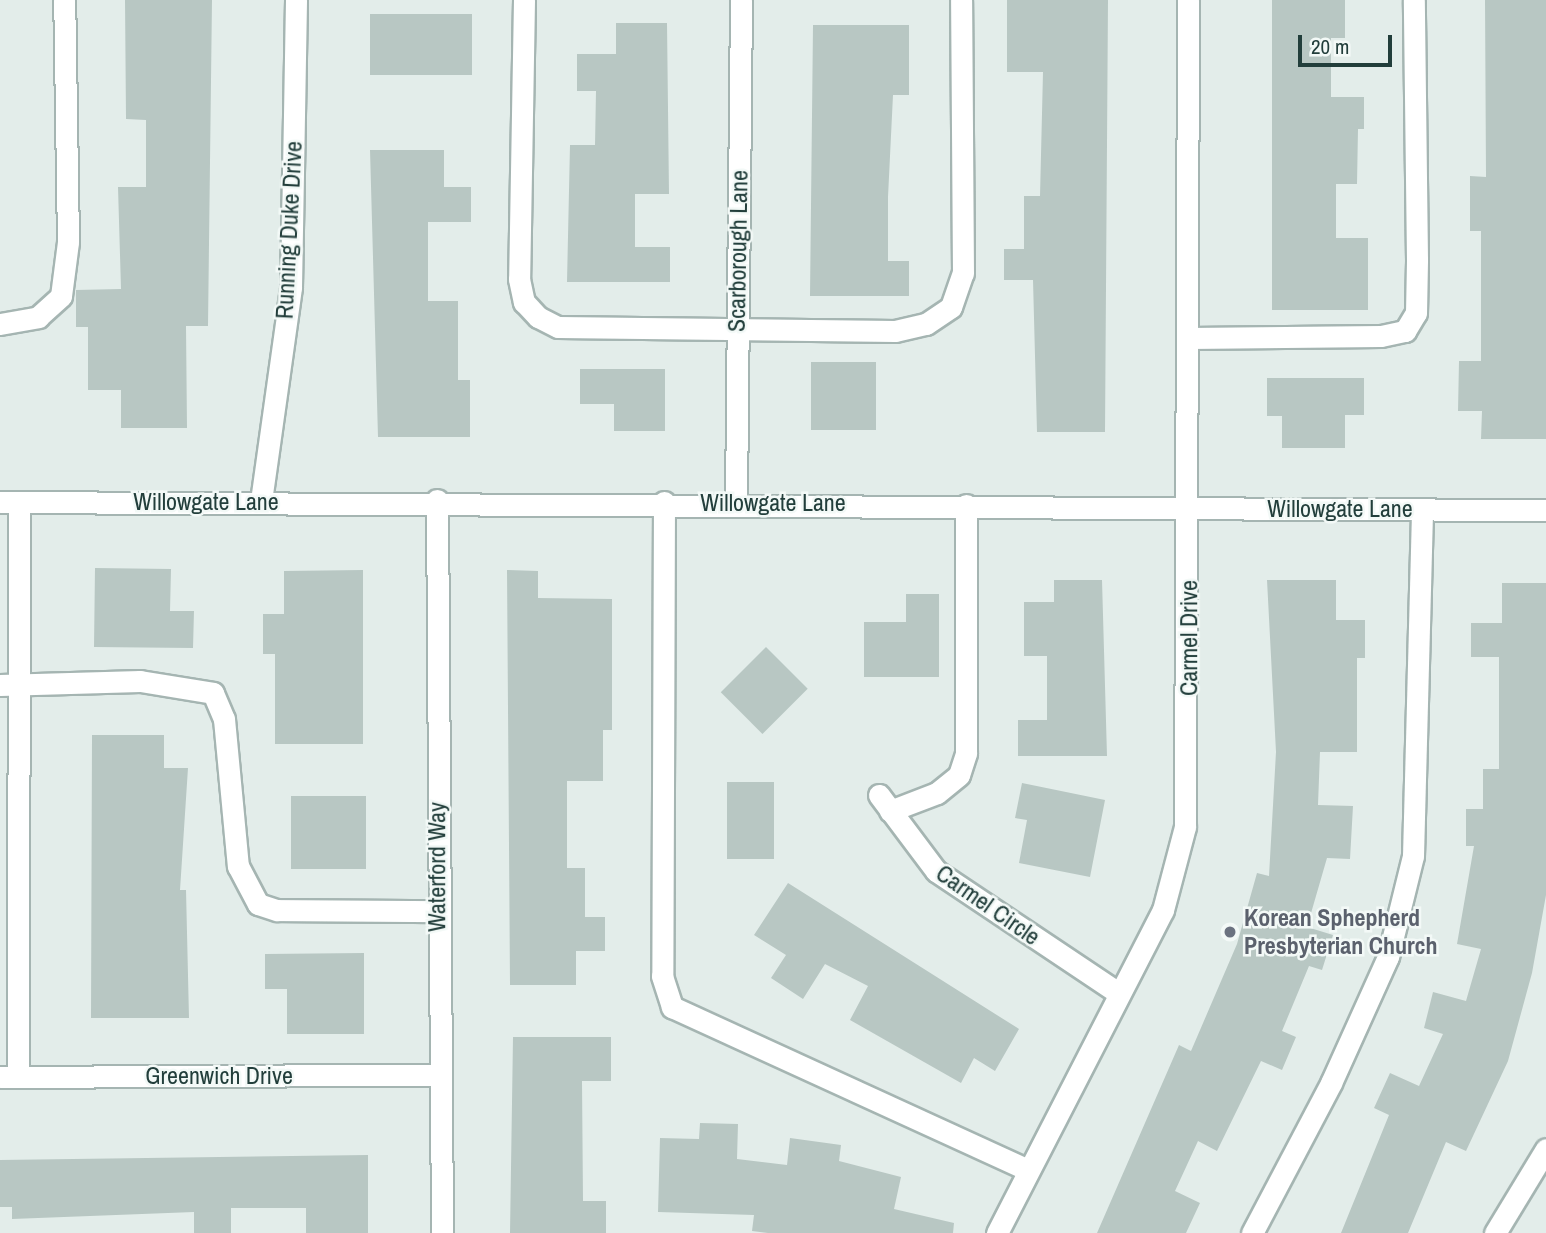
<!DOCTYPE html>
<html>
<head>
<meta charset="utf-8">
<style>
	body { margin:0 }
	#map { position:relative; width:1546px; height:1233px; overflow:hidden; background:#e3edea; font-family:"Archivo Narrow",sans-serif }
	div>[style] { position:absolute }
	.building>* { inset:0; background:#b8c7c3; transform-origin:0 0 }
	.roads { filter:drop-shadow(2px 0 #a5b5b2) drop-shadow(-2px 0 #a5b5b2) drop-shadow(0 2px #a5b5b2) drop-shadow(0 -2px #a5b5b2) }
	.minor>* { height:21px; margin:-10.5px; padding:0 10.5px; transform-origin:10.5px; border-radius:10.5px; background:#fff }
	.dots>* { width:19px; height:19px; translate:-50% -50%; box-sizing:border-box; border:4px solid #f3f9f7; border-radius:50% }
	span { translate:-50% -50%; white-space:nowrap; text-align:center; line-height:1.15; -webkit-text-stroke:5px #f3f9f7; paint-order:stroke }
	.street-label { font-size:24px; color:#223e3b }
	.worship-label { font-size:24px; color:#5b616d; font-weight:700 }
	.left { translate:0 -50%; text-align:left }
	.scale { position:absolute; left:1298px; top:35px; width:94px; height:32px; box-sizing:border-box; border:4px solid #223e3b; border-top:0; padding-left:9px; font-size:21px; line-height:24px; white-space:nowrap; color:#223e3b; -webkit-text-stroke:5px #f3f9f7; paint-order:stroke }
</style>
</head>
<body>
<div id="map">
	<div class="building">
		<div style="clip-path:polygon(125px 0,212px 0,208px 326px,186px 326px,187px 428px,121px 428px,121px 390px,88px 390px,88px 327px,76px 327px,76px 290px,121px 289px,118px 187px,146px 187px,146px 120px,126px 119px)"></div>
		<div style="clip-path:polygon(1007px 0,1108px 0,1105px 432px,1037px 432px,1033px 280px,1004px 280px,1004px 249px,1024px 249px,1024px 196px,1040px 196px,1043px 72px,1007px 72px)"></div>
		<div style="clip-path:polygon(1272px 0,1345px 0,1345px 38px,1331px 38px,1331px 97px,1364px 97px,1364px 129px,1358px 129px,1357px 184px,1336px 184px,1336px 238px,1368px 238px,1368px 310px,1272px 310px)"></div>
		<div style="clip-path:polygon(1485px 0,1546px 0,1546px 439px,1481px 439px,1482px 411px,1458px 411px,1459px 361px,1481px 361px,1481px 231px,1470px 231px,1470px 176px,1486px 177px)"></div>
		<div style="left:370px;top:14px;width:102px;height:61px"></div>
		<div style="clip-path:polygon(616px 23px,667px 23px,669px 194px,635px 194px,635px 247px,670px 247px,670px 282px,567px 282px,570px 145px,595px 145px,596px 91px,577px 91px,577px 54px,616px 54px)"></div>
		<div style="clip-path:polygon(813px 25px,909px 25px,909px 95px,893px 95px,888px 197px,888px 261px,909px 261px,909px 296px,810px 296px)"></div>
		<div style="clip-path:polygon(370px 150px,444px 150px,444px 187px,471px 187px,471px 222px,428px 222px,428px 301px,458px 301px,458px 380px,470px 380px,470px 437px,378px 437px)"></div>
		<div style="left:811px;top:362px;width:65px;height:68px"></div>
		<div style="clip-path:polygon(580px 369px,665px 369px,665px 431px,614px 431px,614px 404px,580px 404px)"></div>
		<div style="clip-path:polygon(1267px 378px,1364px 378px,1364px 415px,1345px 415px,1345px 448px,1282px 448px,1282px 416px,1267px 416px)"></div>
		<div style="clip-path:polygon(95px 568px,171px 569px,170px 611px,194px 611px,193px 648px,94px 647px)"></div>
		<div style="clip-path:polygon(363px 570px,363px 744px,275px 744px,275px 654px,263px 654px,263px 614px,284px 614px,284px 571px)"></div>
		<div style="clip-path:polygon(507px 570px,538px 571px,538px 598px,612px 599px,612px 730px,603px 730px,603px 781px,567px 781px,567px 868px,585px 868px,585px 917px,605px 917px,605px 951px,576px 951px,576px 985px,510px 985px)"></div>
		<div style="clip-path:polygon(1054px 580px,1102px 580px,1107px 756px,1018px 756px,1018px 720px,1047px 720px,1047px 656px,1024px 656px,1024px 602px,1054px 602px)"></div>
		<div style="clip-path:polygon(1267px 580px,1336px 580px,1336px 620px,1365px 620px,1365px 658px,1357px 658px,1357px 752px,1320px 752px,1318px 805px,1353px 806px,1350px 859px,1327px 858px,1307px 927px,1333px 935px,1322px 970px,1309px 966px,1282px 1031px,1296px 1037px,1282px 1070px,1261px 1061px,1217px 1151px,1198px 1141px,1175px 1191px,1200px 1203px,1186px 1233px,1097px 1233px,1179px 1045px,1191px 1051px,1237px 944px,1257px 873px,1269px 876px,1276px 752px)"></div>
		<div style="clip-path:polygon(1502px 583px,1546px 583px,1546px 895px,1532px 973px,1508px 1061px,1466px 1151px,1446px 1142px,1408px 1233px,1341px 1233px,1389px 1115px,1374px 1108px,1390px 1073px,1419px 1086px,1443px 1034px,1424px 1028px,1433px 992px,1466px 1001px,1481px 949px,1457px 944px,1474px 846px,1466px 846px,1466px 809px,1483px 809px,1483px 769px,1499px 769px,1499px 657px,1471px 657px,1471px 623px,1502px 623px)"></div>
		<div style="clip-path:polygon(906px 594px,939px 594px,939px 677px,864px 677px,864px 622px,906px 622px)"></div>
		<div style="left:766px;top:647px;width:59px;height:64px;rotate:45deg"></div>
		<div style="clip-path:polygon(92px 735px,164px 735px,164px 768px,188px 768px,180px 890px,186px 890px,189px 1018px,91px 1018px)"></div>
		<div style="left:727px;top:782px;width:47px;height:77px"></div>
		<div style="clip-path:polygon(1022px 783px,1105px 800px,1090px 877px,1019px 863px,1027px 820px,1015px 818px)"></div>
		<div style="left:291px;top:796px;width:75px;height:73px"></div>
		<div style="clip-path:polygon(788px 883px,1019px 1029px,995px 1071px,974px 1058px,961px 1083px,850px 1020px,868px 986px,825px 964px,803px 999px,771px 978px,786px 955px,754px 935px)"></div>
		<div style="clip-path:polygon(364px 953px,364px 1034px,287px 1034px,287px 989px,265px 989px,265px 954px)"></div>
		<div style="clip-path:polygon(513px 1037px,611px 1037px,611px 1081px,582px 1081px,583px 1201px,606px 1201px,606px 1233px,510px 1233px)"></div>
		<div style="clip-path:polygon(700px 1123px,738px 1124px,737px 1159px,787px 1165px,790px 1138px,841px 1145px,839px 1161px,901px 1177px,894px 1209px,954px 1223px,953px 1233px,768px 1233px,752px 1231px,754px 1215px,658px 1212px,660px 1138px,699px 1139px)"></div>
		<div style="clip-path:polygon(368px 1155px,368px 1233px,306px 1233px,306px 1208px,231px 1208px,231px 1233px,194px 1233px,194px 1212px,12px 1219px,12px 1207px,0 1207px,0 1160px)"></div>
	</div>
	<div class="roads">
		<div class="minor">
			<div style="left:524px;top:0;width:279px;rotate:91deg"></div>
			<div style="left:519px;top:279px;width:24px;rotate:78deg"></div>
			<div style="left:524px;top:302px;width:21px;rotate:47deg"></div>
			<div style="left:538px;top:317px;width:22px;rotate:27deg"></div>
			<div style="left:558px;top:327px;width:337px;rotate:0.7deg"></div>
			<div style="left:895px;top:331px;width:32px;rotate:-13deg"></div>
			<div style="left:926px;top:324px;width:30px;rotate:-34deg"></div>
			<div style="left:951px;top:307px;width:36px;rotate:-71deg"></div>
			<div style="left:963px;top:273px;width:273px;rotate:-90.4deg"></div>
			<div style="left:0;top:324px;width:39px;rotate:-10deg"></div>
			<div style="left:38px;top:317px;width:31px;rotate:-42deg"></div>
			<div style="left:61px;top:296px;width:54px;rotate:-82.6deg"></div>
			<div style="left:68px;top:242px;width:242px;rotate:-90.9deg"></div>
			<div style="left:1189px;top:338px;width:192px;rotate:-0.6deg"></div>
			<div style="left:1381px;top:336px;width:25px;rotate:-12deg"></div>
			<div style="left:1405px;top:331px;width:21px;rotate:-59deg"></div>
			<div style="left:1416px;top:313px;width:53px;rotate:-88.9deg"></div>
			<div style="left:1417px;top:260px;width:260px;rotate:-90.7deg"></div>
			<div style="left:437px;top:500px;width:733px;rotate:89.61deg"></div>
			<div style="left:261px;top:501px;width:216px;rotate:-82deg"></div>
			<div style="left:291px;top:287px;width:287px;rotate:-89deg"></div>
			<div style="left:0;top:502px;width:1546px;rotate:0.3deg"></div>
			<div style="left:664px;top:502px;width:474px;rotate:90.2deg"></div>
			<div style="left:662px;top:976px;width:33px;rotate:72deg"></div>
			<div style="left:672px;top:1007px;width:389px;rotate:24.6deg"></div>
			<div style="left:736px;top:502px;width:502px;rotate:-89.43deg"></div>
			<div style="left:0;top:685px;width:140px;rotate:-1.6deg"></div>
			<div style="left:140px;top:681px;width:74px;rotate:9.3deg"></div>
			<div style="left:213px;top:693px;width:28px;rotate:67deg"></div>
			<div style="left:224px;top:719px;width:148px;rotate:84.6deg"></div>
			<div style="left:238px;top:866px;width:43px;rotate:62.2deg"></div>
			<div style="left:258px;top:904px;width:20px;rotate:18deg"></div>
			<div style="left:277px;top:910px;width:160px;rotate:0.4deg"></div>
			<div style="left:879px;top:795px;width:95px;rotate:53.1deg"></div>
			<div style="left:936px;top:871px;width:219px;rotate:33.8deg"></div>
			<div style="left:890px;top:811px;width:50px;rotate:-21deg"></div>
			<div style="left:937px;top:793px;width:28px;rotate:-39deg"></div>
			<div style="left:959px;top:775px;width:23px;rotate:-72deg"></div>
			<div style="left:966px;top:753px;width:248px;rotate:-90deg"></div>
			<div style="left:0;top:1077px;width:438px;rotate:-0.3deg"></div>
			<div style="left:18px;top:1077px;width:574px;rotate:-89.9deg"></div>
			<div style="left:997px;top:1233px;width:363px;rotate:-62.8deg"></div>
			<div style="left:1163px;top:910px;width:86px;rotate:-75.2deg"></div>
			<div style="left:1185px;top:827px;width:827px;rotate:-89.79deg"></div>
			<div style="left:1252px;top:1233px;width:170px;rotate:-62.2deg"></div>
			<div style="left:1331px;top:1083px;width:138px;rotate:-65.7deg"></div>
			<div style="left:1388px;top:957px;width:104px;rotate:-76.1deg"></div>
			<div style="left:1413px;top:856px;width:347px;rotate:-88.5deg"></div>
			<div style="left:1495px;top:1233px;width:98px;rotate:-58.7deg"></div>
		</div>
	</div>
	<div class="dots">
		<div style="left:1230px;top:932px;background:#6b7280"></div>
	</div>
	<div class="street-label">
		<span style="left:289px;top:230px;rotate:-87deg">Running Duke Drive</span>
		<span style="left:738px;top:251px;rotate:-89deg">Scarborough Lane</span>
		<span style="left:206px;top:502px">Willowgate Lane</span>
		<span style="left:773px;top:503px">Willowgate Lane</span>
		<span style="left:1340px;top:509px">Willowgate Lane</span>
		<span style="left:1189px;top:638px;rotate:-90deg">Carmel Drive</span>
		<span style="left:437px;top:867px;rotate:-90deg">Waterford Way</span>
		<span style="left:988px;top:905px;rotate:35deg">Carmel Circle</span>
		<span style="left:219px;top:1076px">Greenwich Drive</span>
	</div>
	<div class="worship-label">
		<span class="left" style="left:1244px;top:932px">Korean Sphepherd<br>Presbyterian Church</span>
	</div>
	<div class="scale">20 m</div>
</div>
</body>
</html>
